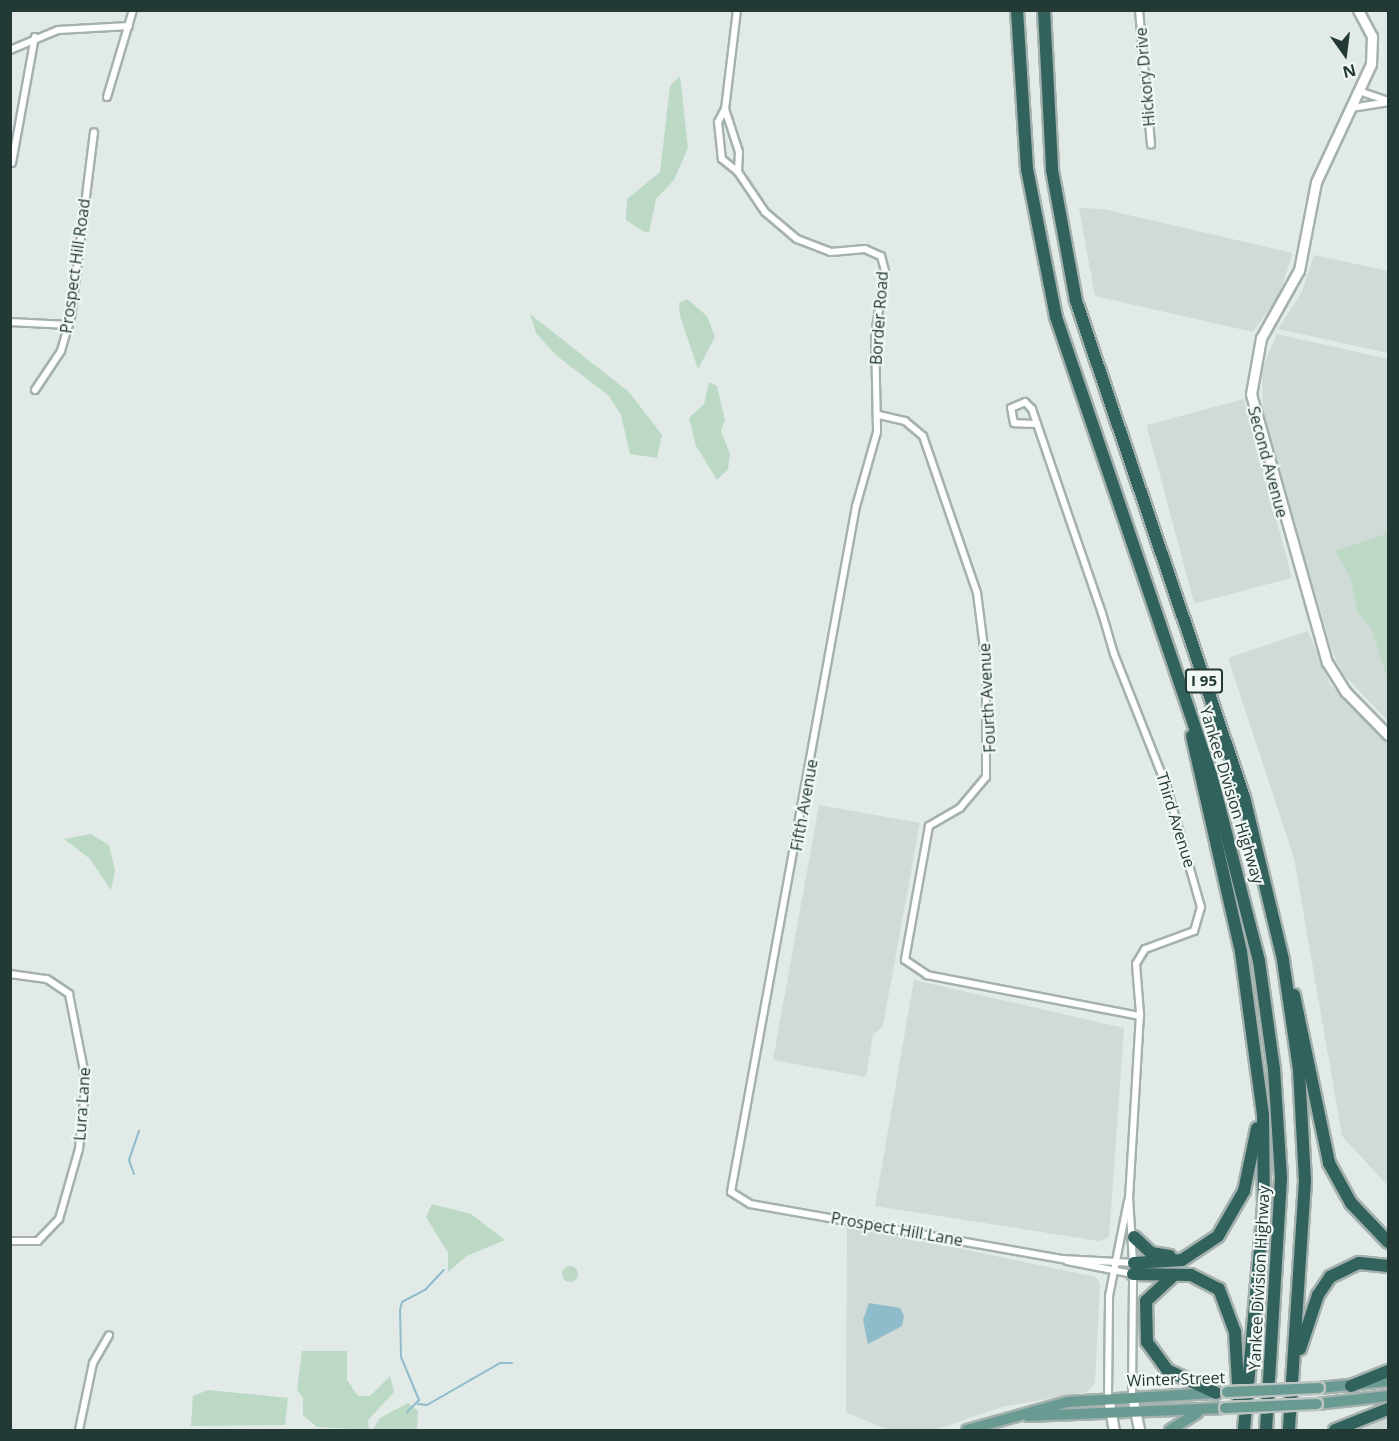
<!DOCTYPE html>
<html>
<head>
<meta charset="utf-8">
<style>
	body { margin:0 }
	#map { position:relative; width:1399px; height:1441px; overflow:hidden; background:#e1eae7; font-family:"Open Sans",sans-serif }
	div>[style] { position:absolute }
	.built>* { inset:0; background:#d0dad6; transform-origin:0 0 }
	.green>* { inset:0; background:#bcd9c6 }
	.round { border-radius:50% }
	.water>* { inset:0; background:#8fbcca }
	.stream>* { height:2px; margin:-1px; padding:0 1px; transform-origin:1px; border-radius:1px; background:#8fbcca }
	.roads { filter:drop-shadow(2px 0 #a4b1ae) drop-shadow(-2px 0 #a4b1ae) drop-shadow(0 2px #a4b1ae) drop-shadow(0 -2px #a4b1ae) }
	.street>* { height:6px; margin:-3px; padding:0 3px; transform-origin:3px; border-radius:3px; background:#fff }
	.secondary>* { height:9px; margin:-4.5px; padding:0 4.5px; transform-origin:4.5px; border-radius:4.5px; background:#fff }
	.primary>* { height:10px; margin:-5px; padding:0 5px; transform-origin:5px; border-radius:5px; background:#6a9b93 }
	.highway>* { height:12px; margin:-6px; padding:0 6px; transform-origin:6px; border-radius:6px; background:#32625c }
	.bridges { filter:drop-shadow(2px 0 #bdc4c2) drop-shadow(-2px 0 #bdc4c2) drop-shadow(0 2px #bdc4c2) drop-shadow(0 -2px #bdc4c2) }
	.primary-bridge>* { height:10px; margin:-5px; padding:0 5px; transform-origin:5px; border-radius:5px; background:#6a9b93 }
	span { translate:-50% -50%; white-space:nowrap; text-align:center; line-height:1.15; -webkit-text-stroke:4.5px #f1f7f5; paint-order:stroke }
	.shield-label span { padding:2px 4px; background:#f1f7f5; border:2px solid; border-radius:4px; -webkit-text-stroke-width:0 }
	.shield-label { font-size:15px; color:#233935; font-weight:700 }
	.street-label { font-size:16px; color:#233935 }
	.frame { position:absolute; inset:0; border:12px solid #233935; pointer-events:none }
	.north { position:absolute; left:1315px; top:24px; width:60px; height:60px; -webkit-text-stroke:4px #f1f7f5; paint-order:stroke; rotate:166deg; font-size:16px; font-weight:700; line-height:24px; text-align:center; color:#233935 }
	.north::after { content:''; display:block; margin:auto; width:21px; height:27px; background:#233935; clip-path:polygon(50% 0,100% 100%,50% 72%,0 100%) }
</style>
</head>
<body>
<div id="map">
	<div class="built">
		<div style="clip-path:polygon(1079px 208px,1103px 209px,1293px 253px,1279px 295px,1253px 332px,1095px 296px)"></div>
		<div style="clip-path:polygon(1314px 255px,1388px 271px,1388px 353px,1278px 329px,1302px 292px)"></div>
		<div style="clip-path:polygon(1277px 334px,1388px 359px,1388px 721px,1343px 674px,1333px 653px,1263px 418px,1262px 369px)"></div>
		<div style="left:1244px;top:399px;width:185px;height:101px;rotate:75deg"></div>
		<div style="clip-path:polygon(1308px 631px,1330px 684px,1388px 744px,1388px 1186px,1342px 1136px,1294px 858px,1228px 658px)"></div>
		<div style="clip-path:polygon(819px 805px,920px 823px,883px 1026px,873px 1035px,866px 1077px,773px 1060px)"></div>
		<div style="clip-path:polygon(914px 980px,1124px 1028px,1109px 1237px,1099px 1241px,875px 1206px)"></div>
		<div style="clip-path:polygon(847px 1225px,1096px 1277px,1100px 1284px,1095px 1383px,1087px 1392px,1001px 1407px,935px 1430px,888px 1430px,846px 1412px)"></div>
		<div style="clip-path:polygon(1388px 1415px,1388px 1430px,1347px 1430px)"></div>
	</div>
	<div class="green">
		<div style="clip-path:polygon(680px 76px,688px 148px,674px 180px,656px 199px,649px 233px,643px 231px,626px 220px,627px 199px,660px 172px,670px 86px)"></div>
		<div style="clip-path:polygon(687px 299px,707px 316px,715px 337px,698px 369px,680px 316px,679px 303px)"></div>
		<div style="clip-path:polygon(530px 314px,629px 392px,662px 435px,657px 458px,630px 454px,621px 415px,609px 396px,557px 356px,536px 333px)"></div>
		<div style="clip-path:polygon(709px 382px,717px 386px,725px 420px,721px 431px,730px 454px,728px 469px,717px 480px,696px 446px,689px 418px,704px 404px)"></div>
		<div style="clip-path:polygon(1388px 533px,1388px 681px,1372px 630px,1357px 611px,1351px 579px,1335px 551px)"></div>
		<div style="clip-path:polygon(91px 834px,109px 845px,115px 870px,111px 890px,90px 859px,64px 839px)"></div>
		<div style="clip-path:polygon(432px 1204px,471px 1214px,505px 1240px,467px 1256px,448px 1272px,448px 1253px,426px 1217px)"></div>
		<div class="round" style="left:562px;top:1266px;width:16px;height:16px"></div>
		<div style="clip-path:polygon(302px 1351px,347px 1351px,347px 1380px,358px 1396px,370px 1396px,390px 1376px,394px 1392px,368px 1420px,369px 1430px,317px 1427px,303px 1415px,303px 1398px,297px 1390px)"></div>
		<div style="clip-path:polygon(208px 1390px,288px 1398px,285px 1425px,191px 1426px,193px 1396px)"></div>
		<div style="clip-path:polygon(408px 1403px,418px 1411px,417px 1430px,372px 1430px,380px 1418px)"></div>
	</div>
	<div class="water">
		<div style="clip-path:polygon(869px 1303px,900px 1308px,904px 1316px,902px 1326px,868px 1344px,863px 1320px)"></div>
	</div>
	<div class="stream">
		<div style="left:134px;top:1174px;width:15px;rotate:-110deg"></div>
		<div style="left:129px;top:1160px;width:31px;rotate:-71deg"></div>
		<div style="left:418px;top:1404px;width:9px;rotate:6deg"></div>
		<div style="left:427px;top:1405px;width:84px;rotate:-29.9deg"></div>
		<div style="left:500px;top:1363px;width:12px"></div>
		<div style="left:407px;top:1412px;width:17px;rotate:-45deg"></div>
		<div style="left:419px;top:1400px;width:47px;rotate:-112.7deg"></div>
		<div style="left:401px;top:1357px;width:47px;rotate:-91.2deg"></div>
		<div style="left:400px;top:1310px;width:8px;rotate:-76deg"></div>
		<div style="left:402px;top:1302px;width:27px;rotate:-28deg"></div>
		<div style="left:426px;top:1289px;width:26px;rotate:-47deg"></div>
	</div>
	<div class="roads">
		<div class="street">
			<div style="left:737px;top:10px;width:100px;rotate:96.9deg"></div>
			<div style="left:725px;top:109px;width:15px;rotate:118deg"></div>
			<div style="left:718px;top:122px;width:37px;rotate:84deg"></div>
			<div style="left:722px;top:159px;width:21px;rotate:39deg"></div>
			<div style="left:738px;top:172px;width:48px;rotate:56deg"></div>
			<div style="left:765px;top:212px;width:42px;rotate:40.2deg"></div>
			<div style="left:797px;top:239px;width:36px;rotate:21deg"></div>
			<div style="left:831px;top:252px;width:34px;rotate:-5deg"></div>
			<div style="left:865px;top:249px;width:17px;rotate:24deg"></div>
			<div style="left:881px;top:256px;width:16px;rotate:75deg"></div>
			<div style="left:885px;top:271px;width:65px;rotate:98.9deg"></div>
			<div style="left:875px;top:335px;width:97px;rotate:88.8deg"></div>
			<div style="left:877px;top:432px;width:77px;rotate:105.8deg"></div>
			<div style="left:856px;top:506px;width:697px;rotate:100.33deg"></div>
			<div style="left:731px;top:1192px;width:22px;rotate:32deg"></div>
			<div style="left:750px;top:1204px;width:318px;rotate:10deg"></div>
			<div style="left:1063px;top:1259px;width:71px;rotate:3.2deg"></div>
			<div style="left:1139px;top:10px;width:135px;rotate:84.9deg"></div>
			<div style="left:10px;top:50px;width:52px;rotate:-22.6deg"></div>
			<div style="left:58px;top:30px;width:71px;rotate:-3.2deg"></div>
			<div style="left:1359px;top:91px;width:31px;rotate:19deg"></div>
			<div style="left:107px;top:97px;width:91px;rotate:-73.4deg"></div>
			<div style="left:1351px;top:108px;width:37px;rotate:-9deg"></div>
			<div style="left:725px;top:109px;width:45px;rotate:72deg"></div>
			<div style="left:739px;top:152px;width:20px;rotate:93deg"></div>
			<div style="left:12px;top:163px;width:128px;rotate:-79.7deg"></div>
			<div style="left:10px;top:322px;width:59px;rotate:2.9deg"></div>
			<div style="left:35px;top:390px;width:47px;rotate:-56.3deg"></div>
			<div style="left:61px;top:351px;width:35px;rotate:-74deg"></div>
			<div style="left:71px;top:317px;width:186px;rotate:-82.9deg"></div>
			<div style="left:879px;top:415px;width:27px;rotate:13deg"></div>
			<div style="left:905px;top:421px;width:23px;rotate:40deg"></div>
			<div style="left:923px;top:436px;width:166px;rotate:71deg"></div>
			<div style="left:977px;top:593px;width:71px;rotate:82.7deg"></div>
			<div style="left:986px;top:663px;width:114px;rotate:90deg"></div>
			<div style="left:986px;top:777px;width:40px;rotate:130deg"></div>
			<div style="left:960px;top:808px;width:36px;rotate:150deg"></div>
			<div style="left:929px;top:826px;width:136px;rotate:100.2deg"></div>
			<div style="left:905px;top:960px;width:27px;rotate:34deg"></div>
			<div style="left:927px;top:975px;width:217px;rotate:10.9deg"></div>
			<div style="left:1037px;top:424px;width:23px;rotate:-178deg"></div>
			<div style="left:1014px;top:423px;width:15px;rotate:-101deg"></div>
			<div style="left:1011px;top:408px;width:15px;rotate:-23deg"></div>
			<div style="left:1025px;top:402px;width:10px;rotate:45deg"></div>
			<div style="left:1032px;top:409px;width:6px;rotate:72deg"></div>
			<div style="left:1034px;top:415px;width:46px;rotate:71.2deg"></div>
			<div style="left:1049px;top:459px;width:43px;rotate:71.1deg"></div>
			<div style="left:1063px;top:500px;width:120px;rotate:71deg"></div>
			<div style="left:1102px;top:613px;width:43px;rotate:73.7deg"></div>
			<div style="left:1114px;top:654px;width:144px;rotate:68.4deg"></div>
			<div style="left:1167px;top:788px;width:124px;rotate:74.1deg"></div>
			<div style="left:1201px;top:907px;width:25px;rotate:106deg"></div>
			<div style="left:1194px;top:931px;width:52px;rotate:159.8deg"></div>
			<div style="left:1145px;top:949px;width:17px;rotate:121deg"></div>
			<div style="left:1136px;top:964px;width:50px;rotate:85.4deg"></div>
			<div style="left:1140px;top:1014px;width:183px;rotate:93.4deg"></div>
			<div style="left:1129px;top:1197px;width:66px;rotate:86.5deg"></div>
			<div style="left:10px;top:974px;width:37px;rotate:8deg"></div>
			<div style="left:47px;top:979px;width:27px;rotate:34deg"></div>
			<div style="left:69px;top:994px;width:89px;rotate:78.9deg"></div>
			<div style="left:86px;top:1081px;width:68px;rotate:95.9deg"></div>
			<div style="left:79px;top:1149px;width:73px;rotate:105.9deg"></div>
			<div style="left:59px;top:1219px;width:30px;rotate:134deg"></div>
			<div style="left:38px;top:1241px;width:28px;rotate:180deg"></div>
			<div style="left:1067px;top:1261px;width:66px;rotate:11.3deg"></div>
			<div style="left:1132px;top:1396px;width:122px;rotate:-89.5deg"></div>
			<div style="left:1108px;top:1397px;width:101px;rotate:-89.4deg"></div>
			<div style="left:1109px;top:1296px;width:97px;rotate:-78.7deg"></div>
			<div style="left:79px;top:1430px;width:68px;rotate:-78.2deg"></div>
			<div style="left:93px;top:1363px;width:32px;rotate:-60deg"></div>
		</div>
		<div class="secondary">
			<div style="left:1358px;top:10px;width:30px;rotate:62deg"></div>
			<div style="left:1372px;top:36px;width:28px;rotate:92deg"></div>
			<div style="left:1371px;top:64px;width:130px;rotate:115deg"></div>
			<div style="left:1316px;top:182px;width:90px;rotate:100.9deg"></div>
			<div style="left:1299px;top:270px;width:78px;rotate:119.2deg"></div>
			<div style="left:1261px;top:338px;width:57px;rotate:100.1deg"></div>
			<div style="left:1251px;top:394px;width:279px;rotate:74.2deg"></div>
			<div style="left:1327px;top:662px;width:36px;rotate:58deg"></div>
			<div style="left:1346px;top:692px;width:60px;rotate:45.7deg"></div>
			<div style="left:1132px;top:1396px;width:35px;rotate:78deg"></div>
			<div style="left:1108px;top:1397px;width:34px;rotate:80deg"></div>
		</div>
		<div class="primary">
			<div style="left:1319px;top:1388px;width:69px;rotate:-5.8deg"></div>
			<div style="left:1317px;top:1404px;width:71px;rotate:-6.4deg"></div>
			<div style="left:1028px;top:1416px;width:197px;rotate:-2.3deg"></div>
			<div style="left:967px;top:1430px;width:104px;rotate:-15.6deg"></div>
			<div style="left:1067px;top:1402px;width:147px;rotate:-3.5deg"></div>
			<div style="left:1170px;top:1430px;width:32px;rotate:-32deg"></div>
		</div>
		<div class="highway">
			<div style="left:1017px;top:10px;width:159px;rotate:86.4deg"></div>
			<div style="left:1027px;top:169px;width:151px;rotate:78.9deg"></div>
			<div style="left:1056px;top:317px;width:487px;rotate:71.3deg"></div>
			<div style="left:1212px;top:778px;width:189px;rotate:75.6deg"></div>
			<div style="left:1259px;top:961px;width:109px;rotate:82.1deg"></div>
			<div style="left:1274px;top:1069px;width:109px;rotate:86.3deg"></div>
			<div style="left:1281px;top:1178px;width:252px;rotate:93.4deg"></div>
			<div style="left:1044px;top:10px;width:160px;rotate:87.1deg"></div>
			<div style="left:1052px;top:170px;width:133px;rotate:79.6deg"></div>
			<div style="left:1076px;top:301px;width:524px;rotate:71.29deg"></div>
			<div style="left:1244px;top:797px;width:168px;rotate:76.5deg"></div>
			<div style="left:1283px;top:960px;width:111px;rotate:81.7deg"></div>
			<div style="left:1299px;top:1070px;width:111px;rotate:86.9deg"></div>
			<div style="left:1305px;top:1181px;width:250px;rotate:93.7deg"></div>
			<div style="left:1192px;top:736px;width:221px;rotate:77.2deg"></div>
			<div style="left:1241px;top:952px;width:164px;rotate:82.3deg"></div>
			<div style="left:1263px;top:1115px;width:90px;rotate:89.4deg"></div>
			<div style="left:1264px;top:1205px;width:226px;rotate:95.1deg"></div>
			<div style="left:1294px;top:995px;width:172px;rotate:78.2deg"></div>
			<div style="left:1329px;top:1163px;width:46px;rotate:61.2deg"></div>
			<div style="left:1351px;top:1203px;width:54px;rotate:46.5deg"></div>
			<div style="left:1134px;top:1237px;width:23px;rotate:43deg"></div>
			<div style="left:1151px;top:1253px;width:19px;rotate:9deg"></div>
			<div style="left:1134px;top:1263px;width:48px;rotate:-3.6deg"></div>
			<div style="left:1182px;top:1260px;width:43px;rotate:-33.7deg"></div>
			<div style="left:1218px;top:1236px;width:52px;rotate:-60deg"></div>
			<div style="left:1244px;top:1191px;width:64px;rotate:-78.3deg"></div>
			<div style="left:1133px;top:1274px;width:58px;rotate:1deg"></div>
			<div style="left:1191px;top:1275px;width:31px;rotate:27deg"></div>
			<div style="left:1219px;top:1289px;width:46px;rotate:69.6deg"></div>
			<div style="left:1235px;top:1332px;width:70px;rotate:86.7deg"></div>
			<div style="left:1174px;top:1275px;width:38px;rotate:137deg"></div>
			<div style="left:1146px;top:1301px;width:41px;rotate:88.6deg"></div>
			<div style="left:1147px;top:1342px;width:34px;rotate:54deg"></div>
			<div style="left:1167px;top:1370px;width:54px;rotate:25.1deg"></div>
			<div style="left:1300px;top:1349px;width:57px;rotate:-71.6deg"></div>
			<div style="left:1318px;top:1295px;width:22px;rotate:-56deg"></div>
			<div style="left:1330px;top:1277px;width:32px;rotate:-26deg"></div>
			<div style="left:1359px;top:1263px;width:29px;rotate:6deg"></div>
			<div style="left:1351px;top:1386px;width:40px;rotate:-22deg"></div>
			<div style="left:1335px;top:1430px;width:57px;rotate:-21.6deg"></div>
		</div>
	</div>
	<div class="bridges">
		<div class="primary-bridge">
			<div style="left:1227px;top:1392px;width:92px;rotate:-2.5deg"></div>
			<div style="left:1225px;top:1408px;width:92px;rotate:-2.5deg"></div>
		</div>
	</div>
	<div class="shield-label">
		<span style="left:1204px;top:681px">I 95</span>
	</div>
	<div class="street-label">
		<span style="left:1145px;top:77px;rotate:-95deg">Hickory Drive</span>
		<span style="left:75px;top:266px;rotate:-82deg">Prospect Hill Road</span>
		<span style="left:879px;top:318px;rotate:-86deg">Border Road</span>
		<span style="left:1268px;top:462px;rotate:75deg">Second Avenue</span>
		<span style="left:987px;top:698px;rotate:-93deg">Fourth Avenue</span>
		<span style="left:1232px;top:795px;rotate:73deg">Yankee Division Highway</span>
		<span style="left:804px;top:805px;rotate:-80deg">Fifth Avenue</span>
		<span style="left:1176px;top:820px;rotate:73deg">Third Avenue</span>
		<span style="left:82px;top:1104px;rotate:-86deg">Lura Lane</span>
		<span style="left:897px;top:1229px;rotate:10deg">Prospect Hill Lane</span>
		<span style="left:1259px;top:1278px;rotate:-87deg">Yankee Division Highway</span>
		<span style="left:1176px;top:1379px;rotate:-2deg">Winter Street</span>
	</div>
	<div class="frame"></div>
	<div class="north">N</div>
</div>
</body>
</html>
